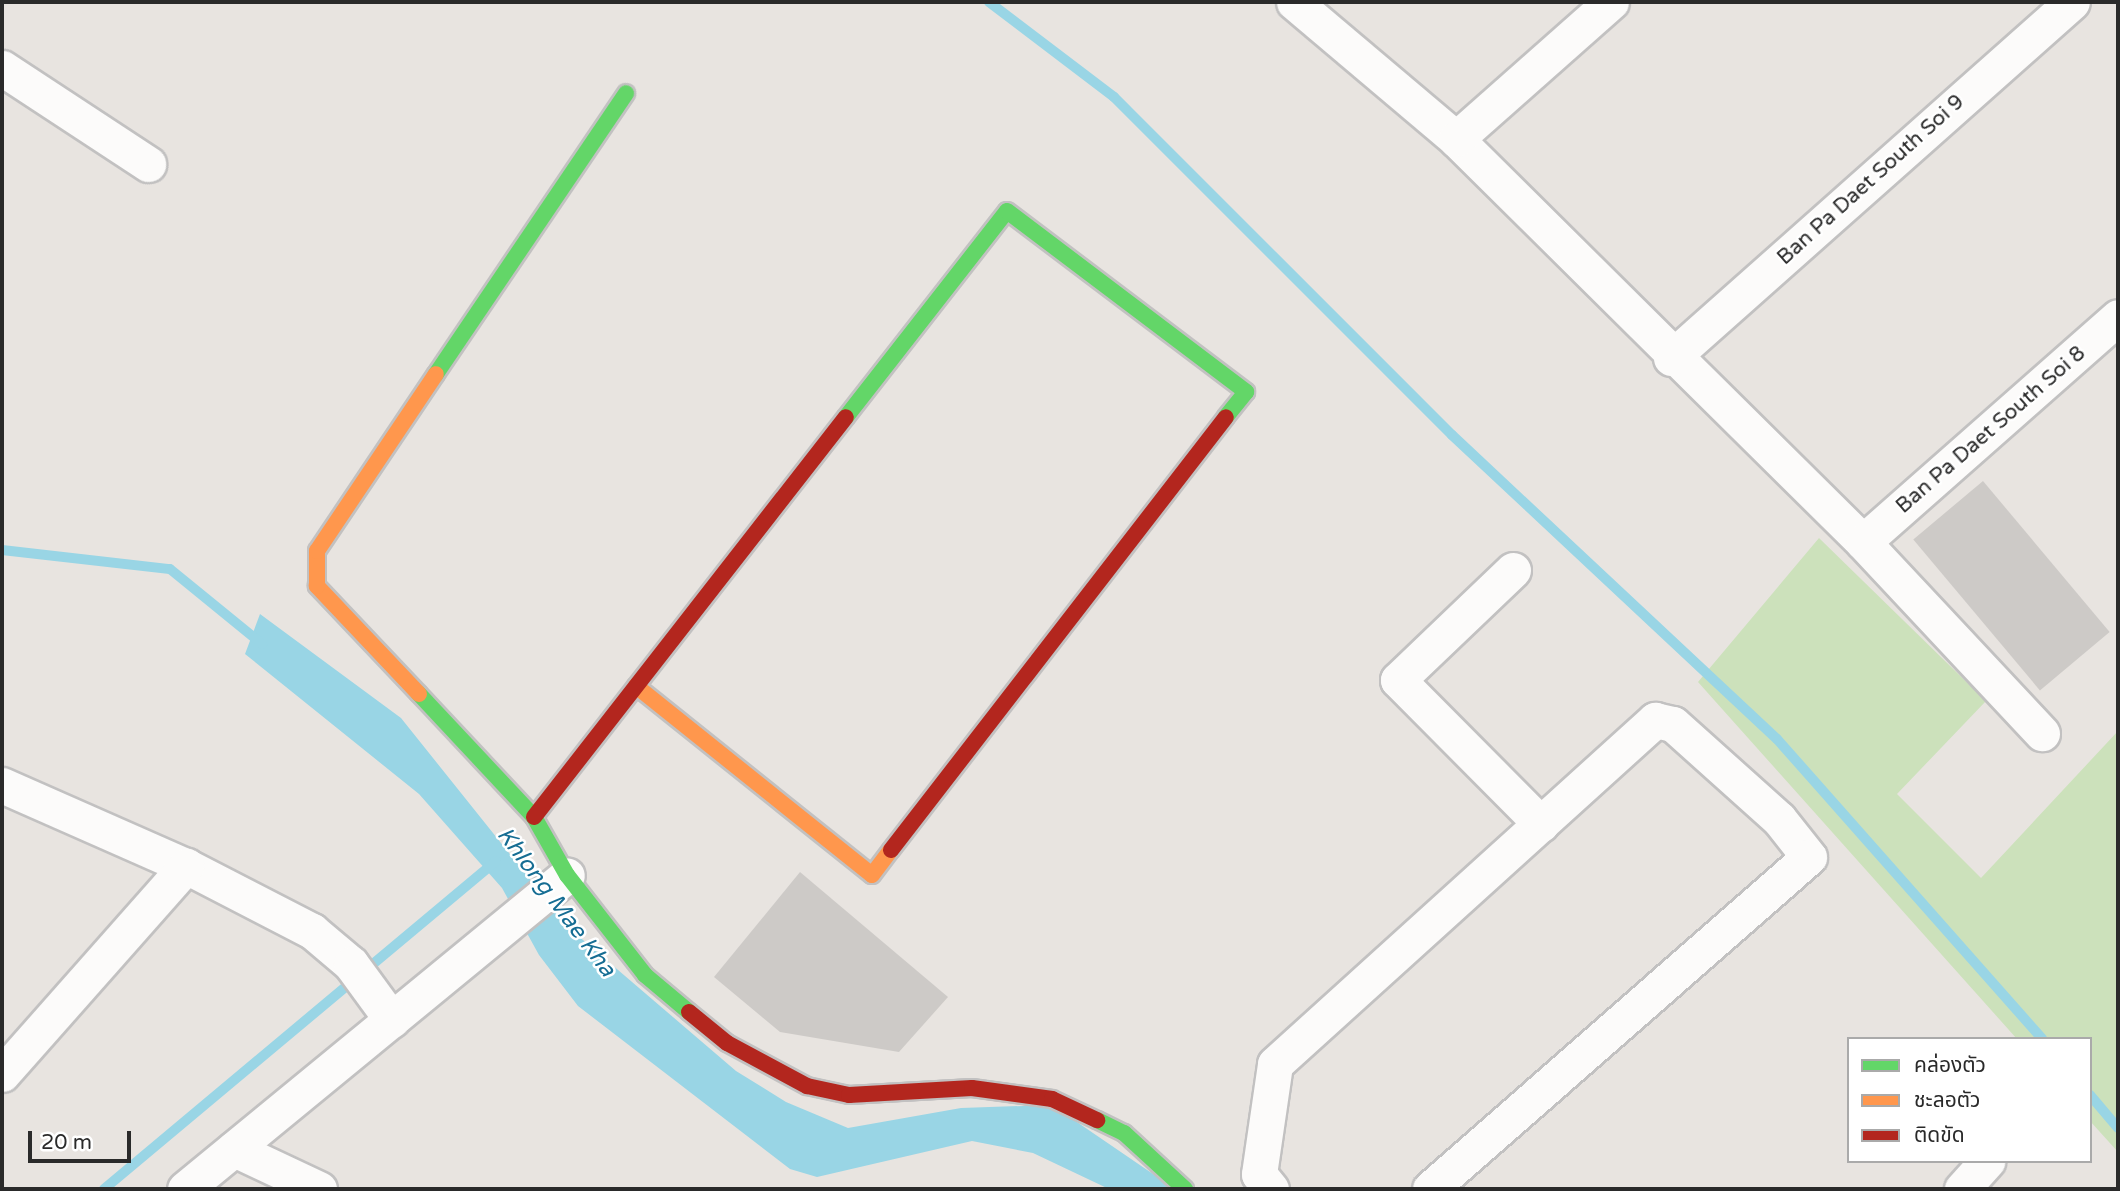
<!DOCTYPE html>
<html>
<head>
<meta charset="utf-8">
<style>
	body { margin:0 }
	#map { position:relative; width:2120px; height:1191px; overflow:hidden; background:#e8e4e0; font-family:"Varela Round","Noto Sans Thai",sans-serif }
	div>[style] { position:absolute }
	.green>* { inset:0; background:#cce1bb }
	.water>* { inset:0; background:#99d5e5 }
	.stream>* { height:10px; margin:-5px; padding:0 5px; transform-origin:5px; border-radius:5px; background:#99d5e5 }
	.building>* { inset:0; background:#cdcac7; transform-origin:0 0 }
	.roads { filter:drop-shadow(2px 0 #c2c1c1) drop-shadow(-2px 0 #c2c1c1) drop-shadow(0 2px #c2c1c1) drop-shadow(0 -2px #c2c1c1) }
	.street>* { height:35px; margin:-17.5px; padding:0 17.5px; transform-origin:17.5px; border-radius:17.5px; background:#fcfbfa }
	.fast>* { height:16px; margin:-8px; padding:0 8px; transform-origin:8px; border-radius:8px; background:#63d668 }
	.slow>* { height:16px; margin:-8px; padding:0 8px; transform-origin:8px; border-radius:8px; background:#ff974d }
	.jam>* { height:16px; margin:-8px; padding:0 8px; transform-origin:8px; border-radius:8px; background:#b3261e }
	span { translate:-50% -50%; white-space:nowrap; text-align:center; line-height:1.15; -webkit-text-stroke:5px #fff; paint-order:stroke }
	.street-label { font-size:21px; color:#2a2a2a }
	.water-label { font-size:23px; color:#166d93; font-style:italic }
	.frame { position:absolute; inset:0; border:4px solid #2a2a2a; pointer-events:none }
	.legend { position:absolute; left:1847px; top:1037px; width:245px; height:126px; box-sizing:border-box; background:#fff; border:2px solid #aaa; margin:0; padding:9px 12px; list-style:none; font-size:21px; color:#2a2a2a }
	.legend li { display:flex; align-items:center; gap:14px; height:35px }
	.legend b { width:35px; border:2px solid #aaa }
	.scale { position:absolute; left:28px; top:1131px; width:103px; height:32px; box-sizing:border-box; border:4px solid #2a2a2a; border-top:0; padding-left:9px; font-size:21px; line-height:24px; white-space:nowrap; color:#2a2a2a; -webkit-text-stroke:5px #fff; paint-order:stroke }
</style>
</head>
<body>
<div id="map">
	<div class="green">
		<div style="clip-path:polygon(1819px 538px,1986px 701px,1897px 794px,1981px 878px,2118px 731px,2118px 1152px,2090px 1121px,2090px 1039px,2017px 1039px,1698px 682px)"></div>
	</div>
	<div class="water">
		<div style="clip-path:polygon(260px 614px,401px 718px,569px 928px,736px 1071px,786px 1102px,848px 1128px,961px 1108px,1052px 1105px,1175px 1189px,1109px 1189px,1033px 1153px,972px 1141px,817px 1177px,790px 1169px,578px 1006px,539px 955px,502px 888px,419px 794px,245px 654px)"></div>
	</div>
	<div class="stream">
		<div style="left:989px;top:2px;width:157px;rotate:37.2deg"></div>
		<div style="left:1114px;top:97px;width:478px;rotate:45deg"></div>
		<div style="left:1452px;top:435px;width:445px;rotate:43.1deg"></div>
		<div style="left:1777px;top:739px;width:400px;rotate:48.5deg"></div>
		<div style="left:2px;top:550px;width:169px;rotate:6.5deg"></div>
		<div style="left:170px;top:569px;width:119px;rotate:39.2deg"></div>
		<div style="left:2090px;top:1095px;width:43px;rotate:49.7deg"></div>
		<div style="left:104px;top:1189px;width:511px;rotate:-39.92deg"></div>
	</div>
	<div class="building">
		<div style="left:1983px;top:481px;width:197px;height:91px;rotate:50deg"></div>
		<div style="clip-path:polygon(800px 872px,948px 997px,899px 1052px,780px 1032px,714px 977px)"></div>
	</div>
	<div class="roads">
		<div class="street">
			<div style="left:1294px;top:2px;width:212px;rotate:40.2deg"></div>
			<div style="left:1456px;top:139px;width:573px;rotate:44.72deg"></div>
			<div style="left:1863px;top:542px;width:262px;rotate:46.9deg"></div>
			<div style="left:2px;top:68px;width:175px;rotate:33.3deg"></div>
			<div style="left:1456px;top:139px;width:207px;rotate:-41.5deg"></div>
			<div style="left:1671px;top:358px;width:536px;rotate:-41.6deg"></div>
			<div style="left:1863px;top:542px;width:340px;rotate:-41.4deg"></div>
			<div style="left:1513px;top:570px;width:159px;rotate:136.3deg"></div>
			<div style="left:1398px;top:680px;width:203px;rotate:45.2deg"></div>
			<div style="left:2px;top:785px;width:201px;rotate:23.8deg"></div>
			<div style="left:186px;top:866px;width:142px;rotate:27.3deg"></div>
			<div style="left:312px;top:931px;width:51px;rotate:40.2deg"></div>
			<div style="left:351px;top:964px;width:69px;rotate:53.8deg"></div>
			<div style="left:2px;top:1074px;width:278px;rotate:-48.5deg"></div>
			<div style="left:234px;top:1149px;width:94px;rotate:25.2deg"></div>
			<div style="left:185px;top:1189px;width:494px;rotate:-39.4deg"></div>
			<div style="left:1271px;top:1189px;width:19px;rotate:-129deg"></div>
			<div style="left:1259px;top:1174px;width:111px;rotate:-81.7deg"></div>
			<div style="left:1275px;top:1064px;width:513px;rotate:-42.15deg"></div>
			<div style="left:1655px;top:720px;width:18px;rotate:13deg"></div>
			<div style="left:1673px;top:724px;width:142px;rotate:41.9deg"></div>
			<div style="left:1779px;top:819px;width:48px;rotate:51.7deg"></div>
			<div style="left:1809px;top:857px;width:504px;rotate:138.78deg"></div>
			<div style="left:1962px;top:1189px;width:38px;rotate:-48deg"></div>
		</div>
		<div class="fast">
			<div style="left:436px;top:374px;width:339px;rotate:-55.9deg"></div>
			<div style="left:846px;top:417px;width:261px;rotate:-52deg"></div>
			<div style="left:1007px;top:211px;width:300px;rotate:37.1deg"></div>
			<div style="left:1246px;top:392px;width:32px;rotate:129deg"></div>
			<div style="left:419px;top:694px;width:168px;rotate:46.9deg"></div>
			<div style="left:534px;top:817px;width:67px;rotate:60.4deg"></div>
			<div style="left:567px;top:875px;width:127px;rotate:52deg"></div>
			<div style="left:645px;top:975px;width:57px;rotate:40.1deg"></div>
			<div style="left:1097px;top:1120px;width:30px;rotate:26deg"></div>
			<div style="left:1124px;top:1133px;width:83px;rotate:42.6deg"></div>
		</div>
		<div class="slow">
			<div style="left:636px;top:686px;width:302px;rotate:38.7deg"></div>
			<div style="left:872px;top:875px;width:31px;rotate:-53deg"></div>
			<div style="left:419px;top:694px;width:149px;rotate:-133.4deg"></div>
			<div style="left:317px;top:586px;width:35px;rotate:-90deg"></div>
			<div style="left:317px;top:551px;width:213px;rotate:-56.1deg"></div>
		</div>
		<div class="jam">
			<div style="left:534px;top:817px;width:507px;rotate:-52.05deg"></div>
			<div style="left:891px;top:850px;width:547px;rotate:-52.27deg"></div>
			<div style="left:689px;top:1012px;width:49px;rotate:39.2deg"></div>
			<div style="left:727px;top:1043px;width:91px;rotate:28.3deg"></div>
			<div style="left:807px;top:1086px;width:43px;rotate:12.1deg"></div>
			<div style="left:849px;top:1095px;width:123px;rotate:-3.3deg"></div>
			<div style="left:972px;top:1088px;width:81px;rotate:7.8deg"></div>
			<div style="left:1052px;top:1099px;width:50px;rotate:25deg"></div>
		</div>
	</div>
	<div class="street-label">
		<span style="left:1871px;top:180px;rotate:-42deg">Ban Pa Daet South Soi 9</span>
		<span style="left:1991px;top:430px;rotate:-41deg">Ban Pa Daet South Soi 8</span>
	</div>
	<div class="water-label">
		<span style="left:556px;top:902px;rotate:53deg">Khlong Mae Kha</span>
	</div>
	<div class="frame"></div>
	<ul class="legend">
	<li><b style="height:9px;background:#63d668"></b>คล่องตัว</li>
	<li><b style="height:9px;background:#ff974d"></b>ชะลอตัว</li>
	<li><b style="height:9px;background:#b3261e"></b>ติดขัด</li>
	</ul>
	<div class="scale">20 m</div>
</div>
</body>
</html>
